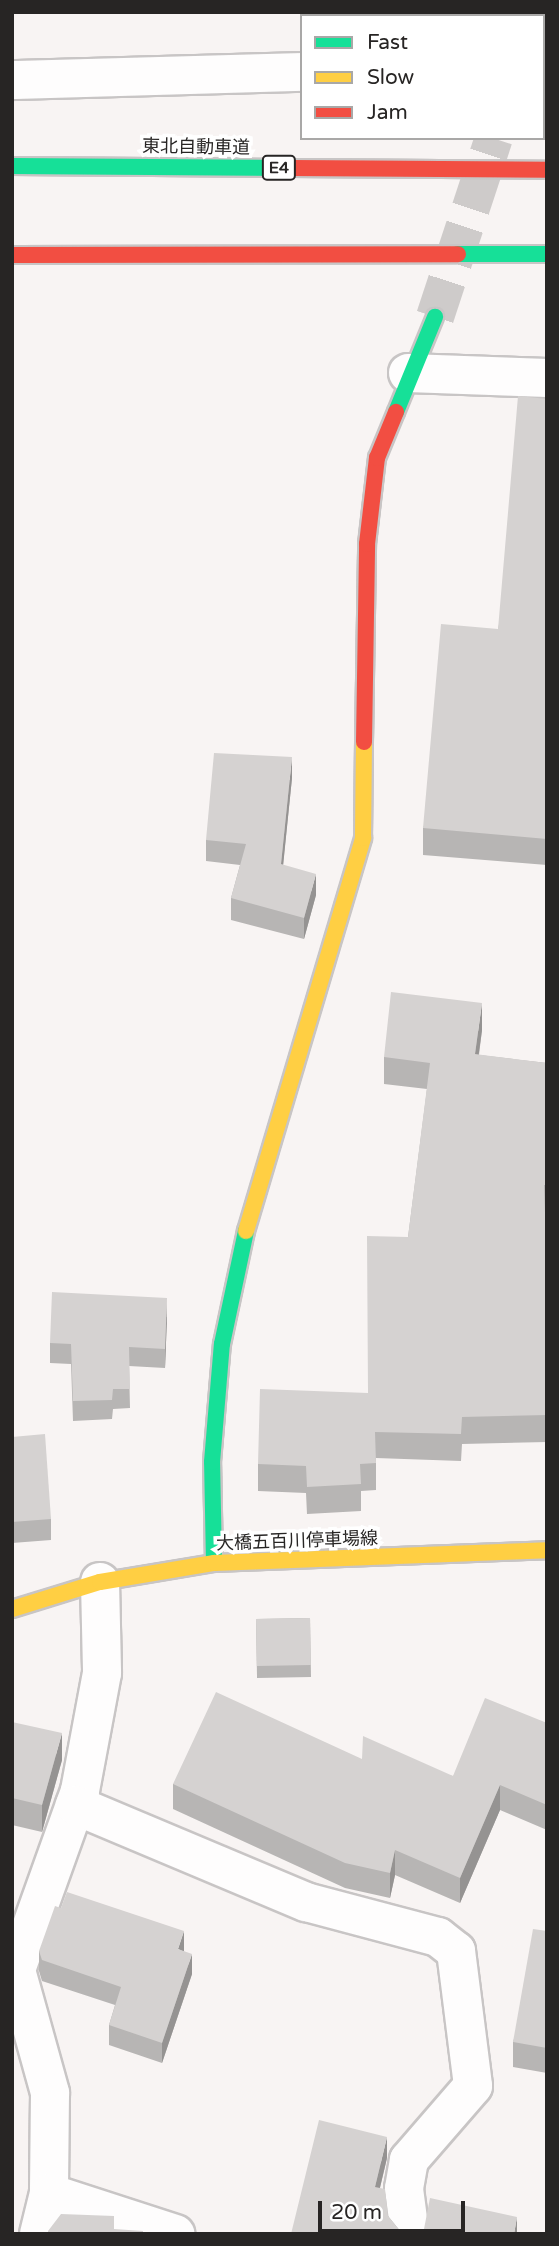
<!DOCTYPE html>
<html>
<head>
<meta charset="utf-8">
<style>
	body { margin:0 }
	#map { position:relative; width:559px; height:2246px; overflow:hidden; background:#f8f4f3; font-family:"Varela Round","Noto Sans JP",sans-serif }
	div>[style] { position:absolute }
	.secondary-tunnel>* { height:38px; margin-top:-19px; transform-origin:0; background:repeating-linear-gradient(90deg,#cecbca 0 38px,transparent 0 57px) }
	.roads { filter:drop-shadow(2px 0 #c8c5c5) drop-shadow(-2px 0 #c8c5c5) drop-shadow(0 2px #c8c5c5) drop-shadow(0 -2px #c8c5c5) }
	.street>* { height:38px; margin:-19px; padding:0 19px; transform-origin:19px; border-radius:19px; background:#fefdfd }
	.fast>* { height:16px; margin:-8px; padding:0 8px; transform-origin:8px; border-radius:8px; background:#16e098 }
	.slow>* { height:16px; margin:-8px; padding:0 8px; transform-origin:8px; border-radius:8px; background:#ffcf43 }
	.jam>* { height:16px; margin:-8px; padding:0 8px; transform-origin:8px; border-radius:8px; background:#f24e42 }
	.wall>* { inset:0; background:#b7b5b4; transform-origin:0 0 }
	.shaded-wall>* { inset:0; background:#959392; transform-origin:0 0 }
	.building>* { inset:0; background:#d5d2d1; transform-origin:0 0 }
	span { translate:-50% -50%; white-space:nowrap; text-align:center; line-height:1.15; -webkit-text-stroke:7px #fff; paint-order:stroke }
	.shield-label span { padding:2px 5px; background:#fff; border:2px solid; border-radius:5px; -webkit-text-stroke-width:0 }
	.shield-label { font-size:16px; color:#272524; font-weight:700 }
	.street-label { font-size:18px; color:#272524 }
	.frame { position:absolute; inset:0; border:14px solid #272524; pointer-events:none }
	.legend { position:absolute; left:300px; top:14px; width:245px; height:126px; box-sizing:border-box; background:#fff; border:2px solid #a9a8a7; margin:0; padding:9px 12px; list-style:none; font-size:21px; color:#272524 }
	.legend li { display:flex; align-items:center; gap:14px; height:35px }
	.legend b { width:35px; border:2px solid #a9a8a7 }
	.scale { position:absolute; left:318px; top:2201px; width:147px; height:32px; box-sizing:border-box; border:4px solid #272524; border-top:0; padding-left:9px; font-size:21px; line-height:24px; white-space:nowrap; color:#272524; -webkit-text-stroke:5px #fff; paint-order:stroke }
</style>
</head>
<body>
<div id="map">
	<div class="secondary-tunnel">
		<div style="left:435px;top:317px;width:188px;rotate:-71.8deg"></div>
	</div>
	<div class="roads">
		<div class="street">
			<div style="left:454px;top:16px;width:4px;rotate:-63deg"></div>
			<div style="left:543px;top:50px;width:4px;rotate:14deg"></div>
			<div style="left:12px;top:80px;width:290px;rotate:-1.6deg"></div>
			<div style="left:408px;top:373px;width:139px;rotate:2.1deg"></div>
			<div style="left:100px;top:1582px;width:91px;rotate:88.7deg"></div>
			<div style="left:102px;top:1673px;width:120px;rotate:100.6deg"></div>
			<div style="left:80px;top:1791px;width:190px;rotate:109.7deg"></div>
			<div style="left:16px;top:1970px;width:128px;rotate:74.5deg"></div>
			<div style="left:50px;top:2093px;width:100px;rotate:90.6deg"></div>
			<div style="left:49px;top:2193px;width:133px;rotate:18deg"></div>
			<div style="left:75px;top:1805px;width:251px;rotate:22.8deg"></div>
			<div style="left:306px;top:1902px;width:137px;rotate:14.9deg"></div>
			<div style="left:438px;top:1937px;width:23px;rotate:38deg"></div>
			<div style="left:456px;top:1951px;width:136px;rotate:82.8deg"></div>
			<div style="left:473px;top:2086px;width:98px;rotate:130.9deg"></div>
			<div style="left:409px;top:2160px;width:29px;rotate:100deg"></div>
			<div style="left:404px;top:2189px;width:45px;rotate:82.4deg"></div>
			<div style="left:39px;top:2234px;width:42px;rotate:-76.3deg"></div>
		</div>
		<div class="fast">
			<div style="left:12px;top:166px;width:279px;rotate:0.4deg"></div>
			<div style="left:458px;top:254px;width:89px"></div>
			<div style="left:396px;top:412px;width:103px;rotate:-67.7deg"></div>
			<div style="left:214px;top:1563px;width:101px;rotate:-91.1deg"></div>
			<div style="left:212px;top:1462px;width:118px;rotate:-85.2deg"></div>
			<div style="left:222px;top:1344px;width:116px;rotate:-78deg"></div>
		</div>
		<div class="slow">
			<div style="left:246px;top:1231px;width:410px;rotate:-73.4deg"></div>
			<div style="left:363px;top:838px;width:96px;rotate:-89.4deg"></div>
			<div style="left:12px;top:1609px;width:92px;rotate:-17.1deg"></div>
			<div style="left:100px;top:1582px;width:116px;rotate:-9.5deg"></div>
			<div style="left:214px;top:1563px;width:333px;rotate:-2.2deg"></div>
		</div>
		<div class="jam">
			<div style="left:543px;top:26px;width:8px;rotate:-60deg"></div>
			<div style="left:291px;top:168px;width:256px;rotate:0.4deg"></div>
			<div style="left:12px;top:255px;width:446px;rotate:-0.1deg"></div>
			<div style="left:364px;top:742px;width:198px;rotate:-89.1deg"></div>
			<div style="left:367px;top:544px;width:87px;rotate:-83.4deg"></div>
			<div style="left:377px;top:458px;width:50px;rotate:-67.6deg"></div>
		</div>
	</div>
	<div class="wall">
		<div style="clip-path:polygon(547px 399px,547px 865px,423px 855px,423px 828px,498px 629px)"></div>
		<div style="clip-path:polygon(292px 778px,283px 865px,316px 895px,304px 939px,231px 920px,231px 898px,240px 865px,206px 861px,206px 840px)"></div>
		<div style="clip-path:polygon(482px 1030px,479px 1055px,547px 1063px,547px 1212px,545px 1212px,547px 1269px,547px 1442px,462px 1444px,461px 1461px,376px 1458px,376px 1490px,361px 1491px,361px 1511px,307px 1514px,306px 1493px,258px 1491px,258px 1464px,368px 1393px,408px 1237px,427px 1089px,384px 1084px,384px 1057px)"></div>
		<div style="clip-path:polygon(167px 1317px,165px 1368px,129px 1366px,130px 1408px,113px 1409px,112px 1419px,73px 1421px,71px 1364px,50px 1363px,50px 1343px)"></div>
		<div style="clip-path:polygon(12px 1437px,51px 1519px,51px 1540px,12px 1543px)"></div>
		<div style="left:310px;top:1618px;width:59px;height:54px;rotate:89deg"></div>
		<div style="clip-path:polygon(12px 1722px,62px 1760px,42px 1832px,12px 1825px)"></div>
		<div style="clip-path:polygon(547px 1723px,547px 1830px,500px 1810px,460px 1903px,395px 1875px,390px 1898px,345px 1888px,173px 1809px,173px 1784px,362px 1759px,453px 1776px)"></div>
		<div style="clip-path:polygon(547px 1931px,547px 2073px,513px 2067px,513px 2042px)"></div>
		<div style="clip-path:polygon(39px 1951px,184px 1951px,192px 1974px,162px 2063px,109px 2045px,109px 2025px,115px 2005px,42px 1981px,39px 1971px)"></div>
		<div style="clip-path:polygon(387px 2158px,380px 2188px,388px 2216px,401px 2232px,517px 2234px,291px 2234px)"></div>
	</div>
	<div class="shaded-wall">
		<div style="clip-path:polygon(292px 757px,292px 778px,281px 886px,281px 864px)"></div>
		<div style="clip-path:polygon(316px 874px,316px 895px,304px 939px,304px 918px)"></div>
		<div style="clip-path:polygon(482px 1003px,482px 1030px,475px 1081px,475px 1054px)"></div>
		<div style="clip-path:polygon(167px 1298px,167px 1317px,165px 1368px,165px 1349px)"></div>
		<div style="clip-path:polygon(62px 1733px,62px 1760px,42px 1832px,42px 1805px)"></div>
		<div style="clip-path:polygon(500px 1785px,500px 1810px,460px 1903px,460px 1878px)"></div>
		<div style="clip-path:polygon(395px 1850px,395px 1875px,390px 1898px,390px 1873px)"></div>
		<div style="left:13px;top:1889px;width:25px;height:1px;rotate:90deg"></div>
		<div style="clip-path:polygon(184px 1931px,184px 1952px,178px 1949px)"></div>
		<div style="clip-path:polygon(192px 1954px,192px 1974px,162px 2063px,162px 2043px)"></div>
		<div style="clip-path:polygon(387px 2137px,387px 2158px,375px 2208px,375px 2187px)"></div>
		<div style="clip-path:polygon(517px 2217px,517px 2234px,514px 2234px)"></div>
	</div>
	<div class="building">
		<div style="clip-path:polygon(518px 396px,547px 399px,547px 839px,423px 828px,441px 624px,498px 629px)"></div>
		<div style="clip-path:polygon(214px 753px,292px 757px,281px 864px,316px 874px,304px 918px,231px 898px,246px 844px,206px 840px)"></div>
		<div style="clip-path:polygon(391px 992px,482px 1003px,475px 1054px,547px 1063px,547px 1185px,544px 1185px,547px 1269px,547px 1415px,462px 1417px,461px 1434px,375px 1432px,376px 1463px,360px 1464px,361px 1484px,307px 1487px,306px 1466px,258px 1464px,260px 1389px,368px 1393px,367px 1236px,408px 1237px,430px 1063px,384px 1057px)"></div>
		<div style="clip-path:polygon(52px 1292px,167px 1298px,165px 1349px,129px 1347px,130px 1389px,113px 1389px,112px 1400px,73px 1401px,71px 1344px,50px 1343px)"></div>
		<div style="clip-path:polygon(45px 1434px,51px 1519px,12px 1522px,12px 1437px)"></div>
		<div style="left:310px;top:1618px;width:47px;height:54px;rotate:89deg"></div>
		<div style="clip-path:polygon(216px 1692px,362px 1759px,363px 1736px,453px 1776px,485px 1698px,547px 1723px,547px 1805px,500px 1785px,460px 1878px,395px 1850px,390px 1873px,345px 1863px,173px 1784px)"></div>
		<div style="clip-path:polygon(12px 1722px,62px 1733px,42px 1805px,12px 1798px)"></div>
		<div style="clip-path:polygon(67px 1892px,184px 1931px,178px 1949px,192px 1954px,162px 2043px,109px 2025px,121px 1987px,42px 1960px,39px 1951px,55px 1906px,61px 1908px)"></div>
		<div style="clip-path:polygon(533px 1929px,547px 1931px,547px 2048px,513px 2042px)"></div>
		<div style="clip-path:polygon(319px 2120px,387px 2137px,375px 2187px,385px 2189px,388px 2216px,401px 2232px,424px 2229px,430px 2198px,517px 2217px,514px 2234px,372px 2234px,353px 2230px,352px 2234px,291px 2234px)"></div>
		<div style="clip-path:polygon(61px 2214px,114px 2216px,114px 2229px,143px 2231px,143px 2234px,48px 2234px,48px 2231px)"></div>
	</div>
	<div class="shield-label">
		<span style="left:279px;top:168px">E4</span>
	</div>
	<div class="street-label">
		<span style="left:196px;top:147px;rotate:1deg">東北自動車道</span>
		<span style="left:297px;top:1541px;rotate:-2deg">大橋五百川停車場線</span>
	</div>
	<div class="frame"></div>
	<ul class="legend">
	<li><b style="height:9px;background:#16e098"></b>Fast</li>
	<li><b style="height:9px;background:#ffcf43"></b>Slow</li>
	<li><b style="height:9px;background:#f24e42"></b>Jam</li>
	</ul>
	<div class="scale">20 m</div>
</div>
</body>
</html>
